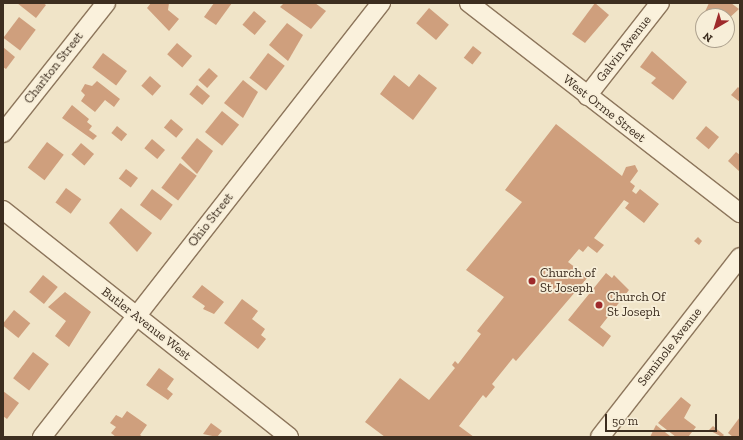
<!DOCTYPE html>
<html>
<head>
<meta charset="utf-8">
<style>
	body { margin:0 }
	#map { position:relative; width:743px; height:440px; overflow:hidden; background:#f0e4c8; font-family:"Zilla Slab",serif }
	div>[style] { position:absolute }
	.building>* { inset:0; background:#cf9f7d; transform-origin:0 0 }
	.roads { filter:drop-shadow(1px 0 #8d765c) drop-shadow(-1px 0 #8d765c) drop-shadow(0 1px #8d765c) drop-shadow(0 -1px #8d765c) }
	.minor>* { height:18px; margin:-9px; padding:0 9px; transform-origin:9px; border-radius:9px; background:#faf1dc }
	.dots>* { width:11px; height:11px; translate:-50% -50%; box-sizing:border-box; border:2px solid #f7eed8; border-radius:50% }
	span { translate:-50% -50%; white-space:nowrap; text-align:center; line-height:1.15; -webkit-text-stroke:3.5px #f7eed8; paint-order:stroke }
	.street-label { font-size:13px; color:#3d2e20 }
	.poi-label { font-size:13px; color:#3d2e20 }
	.left { translate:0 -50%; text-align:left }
	.frame { position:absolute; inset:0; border:4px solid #3d2e20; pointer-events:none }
	.north { position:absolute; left:695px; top:8px; width:40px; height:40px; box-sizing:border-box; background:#f7eed8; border:1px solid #ada18e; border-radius:50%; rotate:218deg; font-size:11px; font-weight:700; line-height:16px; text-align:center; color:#3d2e20 }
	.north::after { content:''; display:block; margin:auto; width:14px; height:18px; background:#9e2a2b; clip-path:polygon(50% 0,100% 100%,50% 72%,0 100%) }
	.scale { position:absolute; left:605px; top:414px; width:112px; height:18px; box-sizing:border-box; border:2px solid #3d2e20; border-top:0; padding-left:5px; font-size:12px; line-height:14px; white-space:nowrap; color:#3d2e20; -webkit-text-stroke:3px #f7eed8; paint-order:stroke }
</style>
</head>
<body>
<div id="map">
	<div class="building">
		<div style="clip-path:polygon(17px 3px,43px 3px,46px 5px,36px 18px)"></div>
		<div style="clip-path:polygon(151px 3px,169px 3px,168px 10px,179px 19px,169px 31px,147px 8px)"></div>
		<div style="clip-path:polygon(214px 3px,232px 3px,216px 25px,204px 17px)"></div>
		<div style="clip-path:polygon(284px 3px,315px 3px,326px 11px,311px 29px,280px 7px)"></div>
		<div style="clip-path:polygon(595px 3px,609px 15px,585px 43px,572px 34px)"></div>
		<div style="clip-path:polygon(709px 3px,731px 3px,739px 9px,727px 20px,727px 16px,703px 16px)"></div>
		<div style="left:429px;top:8px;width:26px;height:20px;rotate:40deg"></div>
		<div style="left:254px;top:11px;width:16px;height:18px;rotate:40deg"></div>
		<div style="left:19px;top:17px;width:21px;height:26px;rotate:37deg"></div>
		<div style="clip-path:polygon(287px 23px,303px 35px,288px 61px,269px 45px)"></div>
		<div style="left:177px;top:43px;width:20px;height:15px;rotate:41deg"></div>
		<div style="left:473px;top:46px;width:11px;height:15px;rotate:38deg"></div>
		<div style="clip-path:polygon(3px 47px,15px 57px,6px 69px,3px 67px)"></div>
		<div style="clip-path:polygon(652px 51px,687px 82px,673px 100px,651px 83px,656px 78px,640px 67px)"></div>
		<div style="left:103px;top:53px;width:30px;height:18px;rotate:37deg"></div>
		<div style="left:268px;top:53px;width:21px;height:31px;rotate:37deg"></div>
		<div style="left:209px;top:68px;width:12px;height:16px;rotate:42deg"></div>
		<div style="clip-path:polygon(419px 74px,437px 88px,413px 120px,380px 94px,394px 75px,409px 87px)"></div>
		<div style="left:150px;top:76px;width:15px;height:13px;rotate:42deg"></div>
		<div style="clip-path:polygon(243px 80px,258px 92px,243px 118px,224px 103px)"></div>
		<div style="clip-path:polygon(97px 81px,120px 99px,114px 107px,105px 100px,95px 112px,81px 101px,85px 95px,81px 91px,85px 84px,92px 86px)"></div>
		<div style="left:197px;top:85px;width:17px;height:12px;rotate:40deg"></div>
		<div style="clip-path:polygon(738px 87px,740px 89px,740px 102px,731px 95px)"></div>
		<div style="clip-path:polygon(72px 105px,89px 119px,87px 122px,92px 126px,89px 130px,97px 136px,93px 140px,62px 118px)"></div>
		<div style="left:222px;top:111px;width:22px;height:27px;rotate:39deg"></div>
		<div style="left:171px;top:119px;width:16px;height:11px;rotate:40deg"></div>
		<div style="clip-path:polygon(556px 124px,622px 176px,626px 167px,635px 165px,638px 171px,630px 182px,635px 186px,632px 191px,636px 194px,640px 189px,659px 204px,644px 223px,625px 208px,629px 203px,624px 200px,594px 238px,604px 245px,597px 253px,588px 246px,583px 252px,579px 249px,568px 262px,588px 277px,516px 361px,513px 358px,492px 384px,495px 387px,486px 398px,483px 395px,459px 426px,474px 437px,385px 437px,365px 422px,400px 378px,429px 400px,455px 368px,452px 365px,455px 361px,458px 364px,481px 334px,477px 331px,504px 297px,466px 270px,522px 202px,505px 190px)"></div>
		<div style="left:117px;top:126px;width:13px;height:9px;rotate:39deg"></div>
		<div style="left:706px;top:126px;width:17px;height:16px;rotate:40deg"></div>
		<div style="clip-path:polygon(197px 138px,213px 151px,197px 174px,181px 158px)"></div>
		<div style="left:152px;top:139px;width:17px;height:12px;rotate:40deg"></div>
		<div style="left:47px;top:142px;width:21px;height:32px;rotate:37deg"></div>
		<div style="left:81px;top:143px;width:17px;height:15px;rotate:40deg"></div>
		<div style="clip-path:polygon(736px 152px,740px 155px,740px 172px,728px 161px)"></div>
		<div style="left:180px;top:163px;width:21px;height:31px;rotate:37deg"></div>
		<div style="left:126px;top:169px;width:15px;height:12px;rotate:37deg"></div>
		<div style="left:66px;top:188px;width:19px;height:18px;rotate:36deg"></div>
		<div style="left:152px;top:189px;width:26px;height:20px;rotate:37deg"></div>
		<div style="clip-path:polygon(121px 208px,152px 233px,137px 252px,109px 223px)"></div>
		<div style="clip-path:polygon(698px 237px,702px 241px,699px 245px,694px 241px)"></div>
		<div style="clip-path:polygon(606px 273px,612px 278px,614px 275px,629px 290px,600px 327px,611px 336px,603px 347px,568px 320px)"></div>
		<div style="left:43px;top:275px;width:19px;height:22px;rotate:39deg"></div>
		<div style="clip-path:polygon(202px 285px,224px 302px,214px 314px,203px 309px,205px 306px,192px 297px)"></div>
		<div style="clip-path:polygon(65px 292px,91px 312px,69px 347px,55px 336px,66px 321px,48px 307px)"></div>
		<div style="clip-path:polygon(242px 299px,258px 311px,252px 319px,265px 329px,261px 335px,266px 339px,258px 349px,224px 323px)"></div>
		<div style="left:14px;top:310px;width:21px;height:19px;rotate:39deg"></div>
		<div style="left:33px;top:352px;width:20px;height:33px;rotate:37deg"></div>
		<div style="clip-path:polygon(159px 368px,174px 379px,167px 389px,173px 394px,168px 400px,146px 385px)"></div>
		<div style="clip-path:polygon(3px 391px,19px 403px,7px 419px,3px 416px)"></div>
		<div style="clip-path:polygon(681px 397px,691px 405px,684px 418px,696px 427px,688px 437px,676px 437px,658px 423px)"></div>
		<div style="clip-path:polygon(127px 411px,147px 425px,140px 435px,143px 437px,116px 437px,111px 433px,116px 427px,110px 423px,116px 415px,122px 418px)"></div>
		<div style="clip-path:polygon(740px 417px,740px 437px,733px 437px,728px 433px)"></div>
		<div style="clip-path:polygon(211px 423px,222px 431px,217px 437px,203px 434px)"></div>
		<div style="clip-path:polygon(656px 425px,670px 436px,670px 437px,650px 437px)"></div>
		<div style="clip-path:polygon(713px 426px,724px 435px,722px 437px,709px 430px)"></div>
	</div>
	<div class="roads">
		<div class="minor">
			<div style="left:469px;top:3px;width:343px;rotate:37.8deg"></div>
			<div style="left:587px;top:96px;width:118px;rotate:-51.9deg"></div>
			<div style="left:3px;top:133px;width:166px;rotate:-51.6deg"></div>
			<div style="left:3px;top:210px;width:365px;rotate:38.4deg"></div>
			<div style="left:42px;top:437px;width:551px;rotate:-52.01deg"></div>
			<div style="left:600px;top:437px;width:228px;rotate:-52.1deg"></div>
		</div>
	</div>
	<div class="dots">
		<div style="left:532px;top:281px;background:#9e2a2b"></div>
		<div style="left:599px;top:305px;background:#9e2a2b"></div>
	</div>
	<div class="street-label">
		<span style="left:624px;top:49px;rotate:-52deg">Galvin Avenue</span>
		<span style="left:54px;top:68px;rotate:-52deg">Charlton Street</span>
		<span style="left:604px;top:109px;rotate:38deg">West Orme Street</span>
		<span style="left:211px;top:220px;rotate:-52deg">Ohio Street</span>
		<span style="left:146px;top:324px;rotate:38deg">Butler Avenue West</span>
		<span style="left:670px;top:347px;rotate:-52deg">Seminole Avenue</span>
	</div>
	<div class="poi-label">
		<span class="left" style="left:540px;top:281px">Church of<br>St Joseph</span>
		<span class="left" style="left:607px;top:305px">Church Of<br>St Joseph</span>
	</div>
	<div class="frame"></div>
	<div class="north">N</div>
	<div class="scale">50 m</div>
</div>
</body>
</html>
